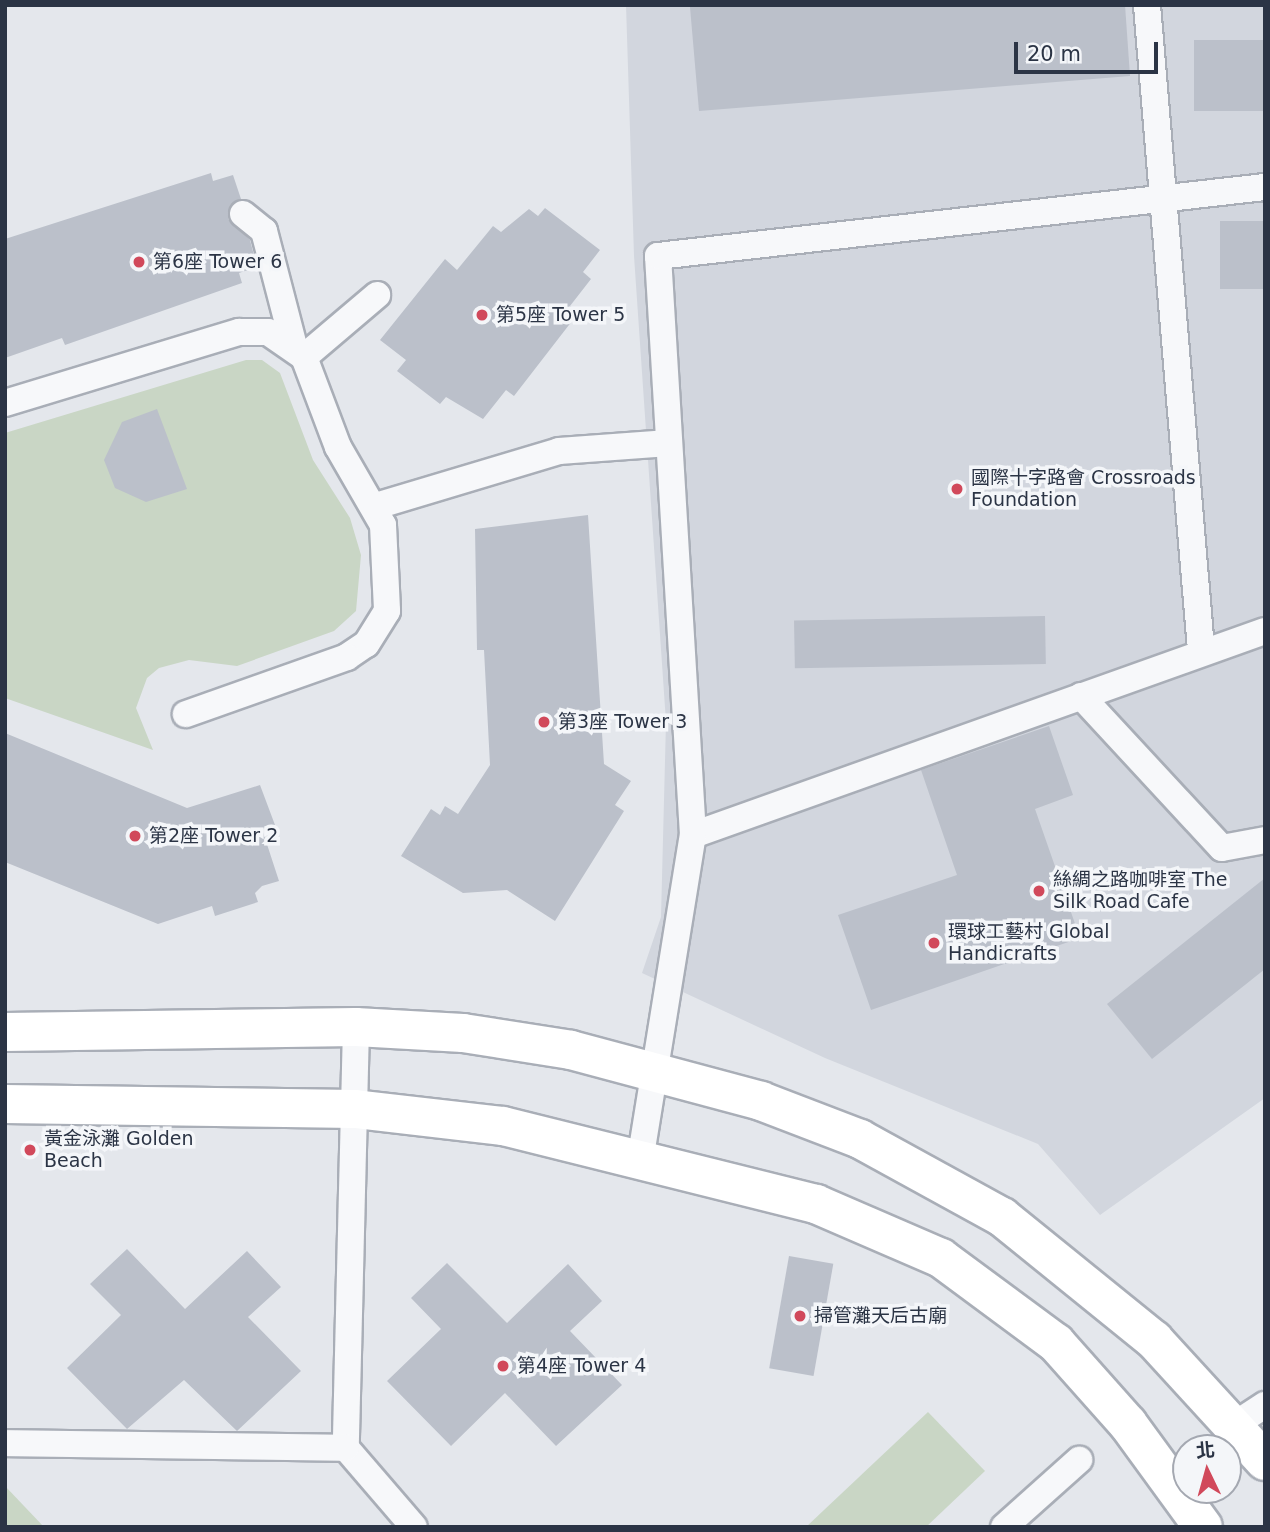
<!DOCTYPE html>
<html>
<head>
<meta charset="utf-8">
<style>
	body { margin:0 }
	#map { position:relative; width:1270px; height:1532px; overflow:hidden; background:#e4e7ec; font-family:"DejaVu Sans","Noto Sans TC",sans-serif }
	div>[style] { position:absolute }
	.built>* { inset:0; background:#d2d6de }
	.green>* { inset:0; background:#c9d6c5 }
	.building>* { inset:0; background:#bbc0ca; transform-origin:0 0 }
	.roads { filter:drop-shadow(2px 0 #a9aeb7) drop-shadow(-2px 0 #a9aeb7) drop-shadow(0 2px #a9aeb7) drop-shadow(0 -2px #a9aeb7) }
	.service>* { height:26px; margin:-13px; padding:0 13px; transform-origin:13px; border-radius:13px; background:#f7f8fa }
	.primary>* { height:38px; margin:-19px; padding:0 19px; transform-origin:19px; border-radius:19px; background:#fff }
	.dots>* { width:19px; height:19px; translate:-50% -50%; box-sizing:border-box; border:4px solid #f4f6f9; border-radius:50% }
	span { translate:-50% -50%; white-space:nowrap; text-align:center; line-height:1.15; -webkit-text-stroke:7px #f4f6f9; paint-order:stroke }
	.poi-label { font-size:19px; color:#2b3445 }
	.left { translate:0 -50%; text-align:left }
	.frame { position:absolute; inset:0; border:7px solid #2b3445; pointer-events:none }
	.north { position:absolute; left:1172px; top:1434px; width:70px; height:70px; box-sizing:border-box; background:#f4f6f9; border:2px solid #a4a8b1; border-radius:50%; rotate:355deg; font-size:19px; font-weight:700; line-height:28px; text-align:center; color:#2b3445 }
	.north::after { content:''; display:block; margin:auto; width:24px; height:32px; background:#d1495b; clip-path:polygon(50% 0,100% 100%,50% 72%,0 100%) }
	.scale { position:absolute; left:1014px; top:42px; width:144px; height:32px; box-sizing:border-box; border:4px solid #2b3445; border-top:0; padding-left:9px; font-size:21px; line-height:24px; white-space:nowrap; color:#2b3445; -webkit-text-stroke:5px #f4f6f9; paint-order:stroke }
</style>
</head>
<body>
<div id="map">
	<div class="built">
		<div style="clip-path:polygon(626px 5px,1265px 5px,1265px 1098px,1100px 1215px,1038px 1144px,825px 1058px,642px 973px,661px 917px,666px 722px,634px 256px)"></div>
	</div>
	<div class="green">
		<div style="clip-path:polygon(246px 360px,262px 360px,280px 373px,313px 460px,350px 518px,361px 555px,356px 611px,334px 631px,237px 666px,189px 660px,159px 668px,147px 678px,136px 708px,153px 750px,5px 698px,5px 433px)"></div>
		<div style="clip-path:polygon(928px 1412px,985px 1471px,926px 1527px,806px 1527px)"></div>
		<div style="clip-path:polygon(5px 1486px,44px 1527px,5px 1527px)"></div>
	</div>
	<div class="building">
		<div style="clip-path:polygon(1125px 5px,1130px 76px,699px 111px,690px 7px)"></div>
		<div style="left:1265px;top:40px;width:71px;height:71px;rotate:90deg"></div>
		<div style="clip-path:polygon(211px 173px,213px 181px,233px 175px,241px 199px,230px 205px,228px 219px,250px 240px,257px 267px,239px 273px,242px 283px,65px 345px,62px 338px,5px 358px,5px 239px)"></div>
		<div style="clip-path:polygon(545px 208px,600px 250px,583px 272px,591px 279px,570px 306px,579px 312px,514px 396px,506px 390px,483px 419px,446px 397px,440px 404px,397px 371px,406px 360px,380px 340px,445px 259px,457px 270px,493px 226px,501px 232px,529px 209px,538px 216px)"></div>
		<div style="left:1265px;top:221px;width:68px;height:45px;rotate:90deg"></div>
		<div style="clip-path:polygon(157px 409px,187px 489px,146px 502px,115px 488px,104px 460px,122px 422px)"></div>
		<div style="clip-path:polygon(588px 515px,604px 764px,631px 781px,615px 805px,624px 811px,555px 921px,507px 890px,463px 893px,401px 856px,431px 809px,440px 815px,445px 806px,458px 814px,490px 765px,484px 650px,477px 650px,475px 529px)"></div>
		<div style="left:1045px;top:616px;width:48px;height:251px;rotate:89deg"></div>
		<div style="clip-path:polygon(1049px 726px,1073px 795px,1035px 809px,1080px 938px,871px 1010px,838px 915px,957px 875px,921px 770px)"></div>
		<div style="clip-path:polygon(5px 733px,187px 808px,260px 785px,275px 825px,262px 829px,279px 881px,262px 886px,255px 893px,258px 902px,215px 916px,212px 906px,158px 924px,5px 862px)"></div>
		<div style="clip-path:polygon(1265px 878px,1265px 969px,1152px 1059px,1107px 1004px)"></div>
		<div style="clip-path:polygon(127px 1249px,185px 1309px,247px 1251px,281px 1287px,248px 1317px,301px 1371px,237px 1431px,184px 1380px,127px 1429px,67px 1368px,121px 1315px,90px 1284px)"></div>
		<div style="left:789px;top:1256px;width:45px;height:114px;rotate:10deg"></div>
		<div style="clip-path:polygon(447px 1263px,507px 1323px,568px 1264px,602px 1301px,570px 1331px,622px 1385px,556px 1446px,505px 1393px,451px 1446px,387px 1381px,441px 1329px,411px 1298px)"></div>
	</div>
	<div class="roads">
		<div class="service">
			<div style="left:1147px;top:5px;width:647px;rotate:85.21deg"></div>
			<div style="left:243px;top:214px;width:27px;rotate:39deg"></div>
			<div style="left:264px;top:231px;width:119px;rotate:75.4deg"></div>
			<div style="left:304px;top:357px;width:96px;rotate:-40.3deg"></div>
			<div style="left:5px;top:403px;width:245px;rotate:-16.9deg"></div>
			<div style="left:239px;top:332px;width:29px"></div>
			<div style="left:268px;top:332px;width:44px;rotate:34.8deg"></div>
			<div style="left:304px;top:357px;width:96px;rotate:69.3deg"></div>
			<div style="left:338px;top:447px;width:90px;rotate:60deg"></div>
			<div style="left:383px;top:525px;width:86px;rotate:87.3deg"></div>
			<div style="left:387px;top:611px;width:39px;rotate:122deg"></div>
			<div style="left:366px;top:644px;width:23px;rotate:146deg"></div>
			<div style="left:347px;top:657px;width:171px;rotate:160.5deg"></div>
			<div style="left:376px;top:506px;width:191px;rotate:-16.7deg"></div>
			<div style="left:559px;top:451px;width:110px;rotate:-4.2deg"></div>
			<div style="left:1081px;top:696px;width:207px;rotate:47.2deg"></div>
			<div style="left:1222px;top:848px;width:44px;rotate:-10.5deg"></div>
			<div style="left:693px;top:835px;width:607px;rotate:-19.63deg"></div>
			<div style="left:356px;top:1027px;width:421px;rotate:91.4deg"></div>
			<div style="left:346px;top:1448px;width:104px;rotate:49.3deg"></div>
			<div style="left:641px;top:1155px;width:324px;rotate:-80.8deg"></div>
			<div style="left:693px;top:835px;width:580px;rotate:-93.46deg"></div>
			<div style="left:658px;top:256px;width:611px;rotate:-6.49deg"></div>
			<div style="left:1234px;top:1425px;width:37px;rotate:-33deg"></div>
			<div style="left:5px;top:1443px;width:341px;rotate:0.8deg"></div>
			<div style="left:1004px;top:1527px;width:101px;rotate:-41.8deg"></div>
		</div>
		<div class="primary">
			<div style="left:5px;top:1032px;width:351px;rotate:-0.8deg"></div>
			<div style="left:356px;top:1027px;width:107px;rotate:3.2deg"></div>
			<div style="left:463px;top:1033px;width:109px;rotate:8.9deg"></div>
			<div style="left:571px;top:1050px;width:197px;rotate:15deg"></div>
			<div style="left:761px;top:1101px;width:106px;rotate:21deg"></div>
			<div style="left:860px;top:1139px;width:162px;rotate:28.8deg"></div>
			<div style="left:1002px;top:1217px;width:196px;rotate:39deg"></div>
			<div style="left:1154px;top:1340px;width:164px;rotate:47.5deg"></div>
			<div style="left:5px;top:1104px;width:350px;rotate:0.8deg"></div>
			<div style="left:355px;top:1109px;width:149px;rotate:6.6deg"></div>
			<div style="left:503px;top:1126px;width:323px;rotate:14deg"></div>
			<div style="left:816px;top:1204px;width:136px;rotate:23.4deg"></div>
			<div style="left:941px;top:1258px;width:143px;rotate:36.5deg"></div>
			<div style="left:1056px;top:1343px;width:108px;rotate:48.4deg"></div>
			<div style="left:1128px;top:1424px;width:127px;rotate:53.9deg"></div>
		</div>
	</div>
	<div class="dots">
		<div style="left:139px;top:262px;background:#d1495b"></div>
		<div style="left:482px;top:315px;background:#d1495b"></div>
		<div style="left:957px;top:489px;background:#d1495b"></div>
		<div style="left:544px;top:722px;background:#d1495b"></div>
		<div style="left:135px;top:836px;background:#d1495b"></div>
		<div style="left:1039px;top:891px;background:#d1495b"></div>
		<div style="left:934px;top:943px;background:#d1495b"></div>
		<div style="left:30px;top:1150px;background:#d1495b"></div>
		<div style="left:800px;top:1316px;background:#d1495b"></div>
		<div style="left:503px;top:1366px;background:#d1495b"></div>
	</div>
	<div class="poi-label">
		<span class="left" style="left:153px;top:262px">第6座 Tower 6</span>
		<span class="left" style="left:496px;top:315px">第5座 Tower 5</span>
		<span class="left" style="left:971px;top:489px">國際十字路會 Crossroads<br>Foundation</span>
		<span class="left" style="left:558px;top:722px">第3座 Tower 3</span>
		<span class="left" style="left:149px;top:836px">第2座 Tower 2</span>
		<span class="left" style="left:1053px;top:891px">絲綢之路咖啡室 The<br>Silk Road Cafe</span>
		<span class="left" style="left:948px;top:943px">環球工藝村 Global<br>Handicrafts</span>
		<span class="left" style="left:44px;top:1150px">黃金泳灘 Golden<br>Beach</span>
		<span class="left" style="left:814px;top:1316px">掃管灘天后古廟</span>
		<span class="left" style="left:517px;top:1366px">第4座 Tower 4</span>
	</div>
	<div class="frame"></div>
	<div class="north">北</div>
	<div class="scale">20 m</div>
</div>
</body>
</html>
